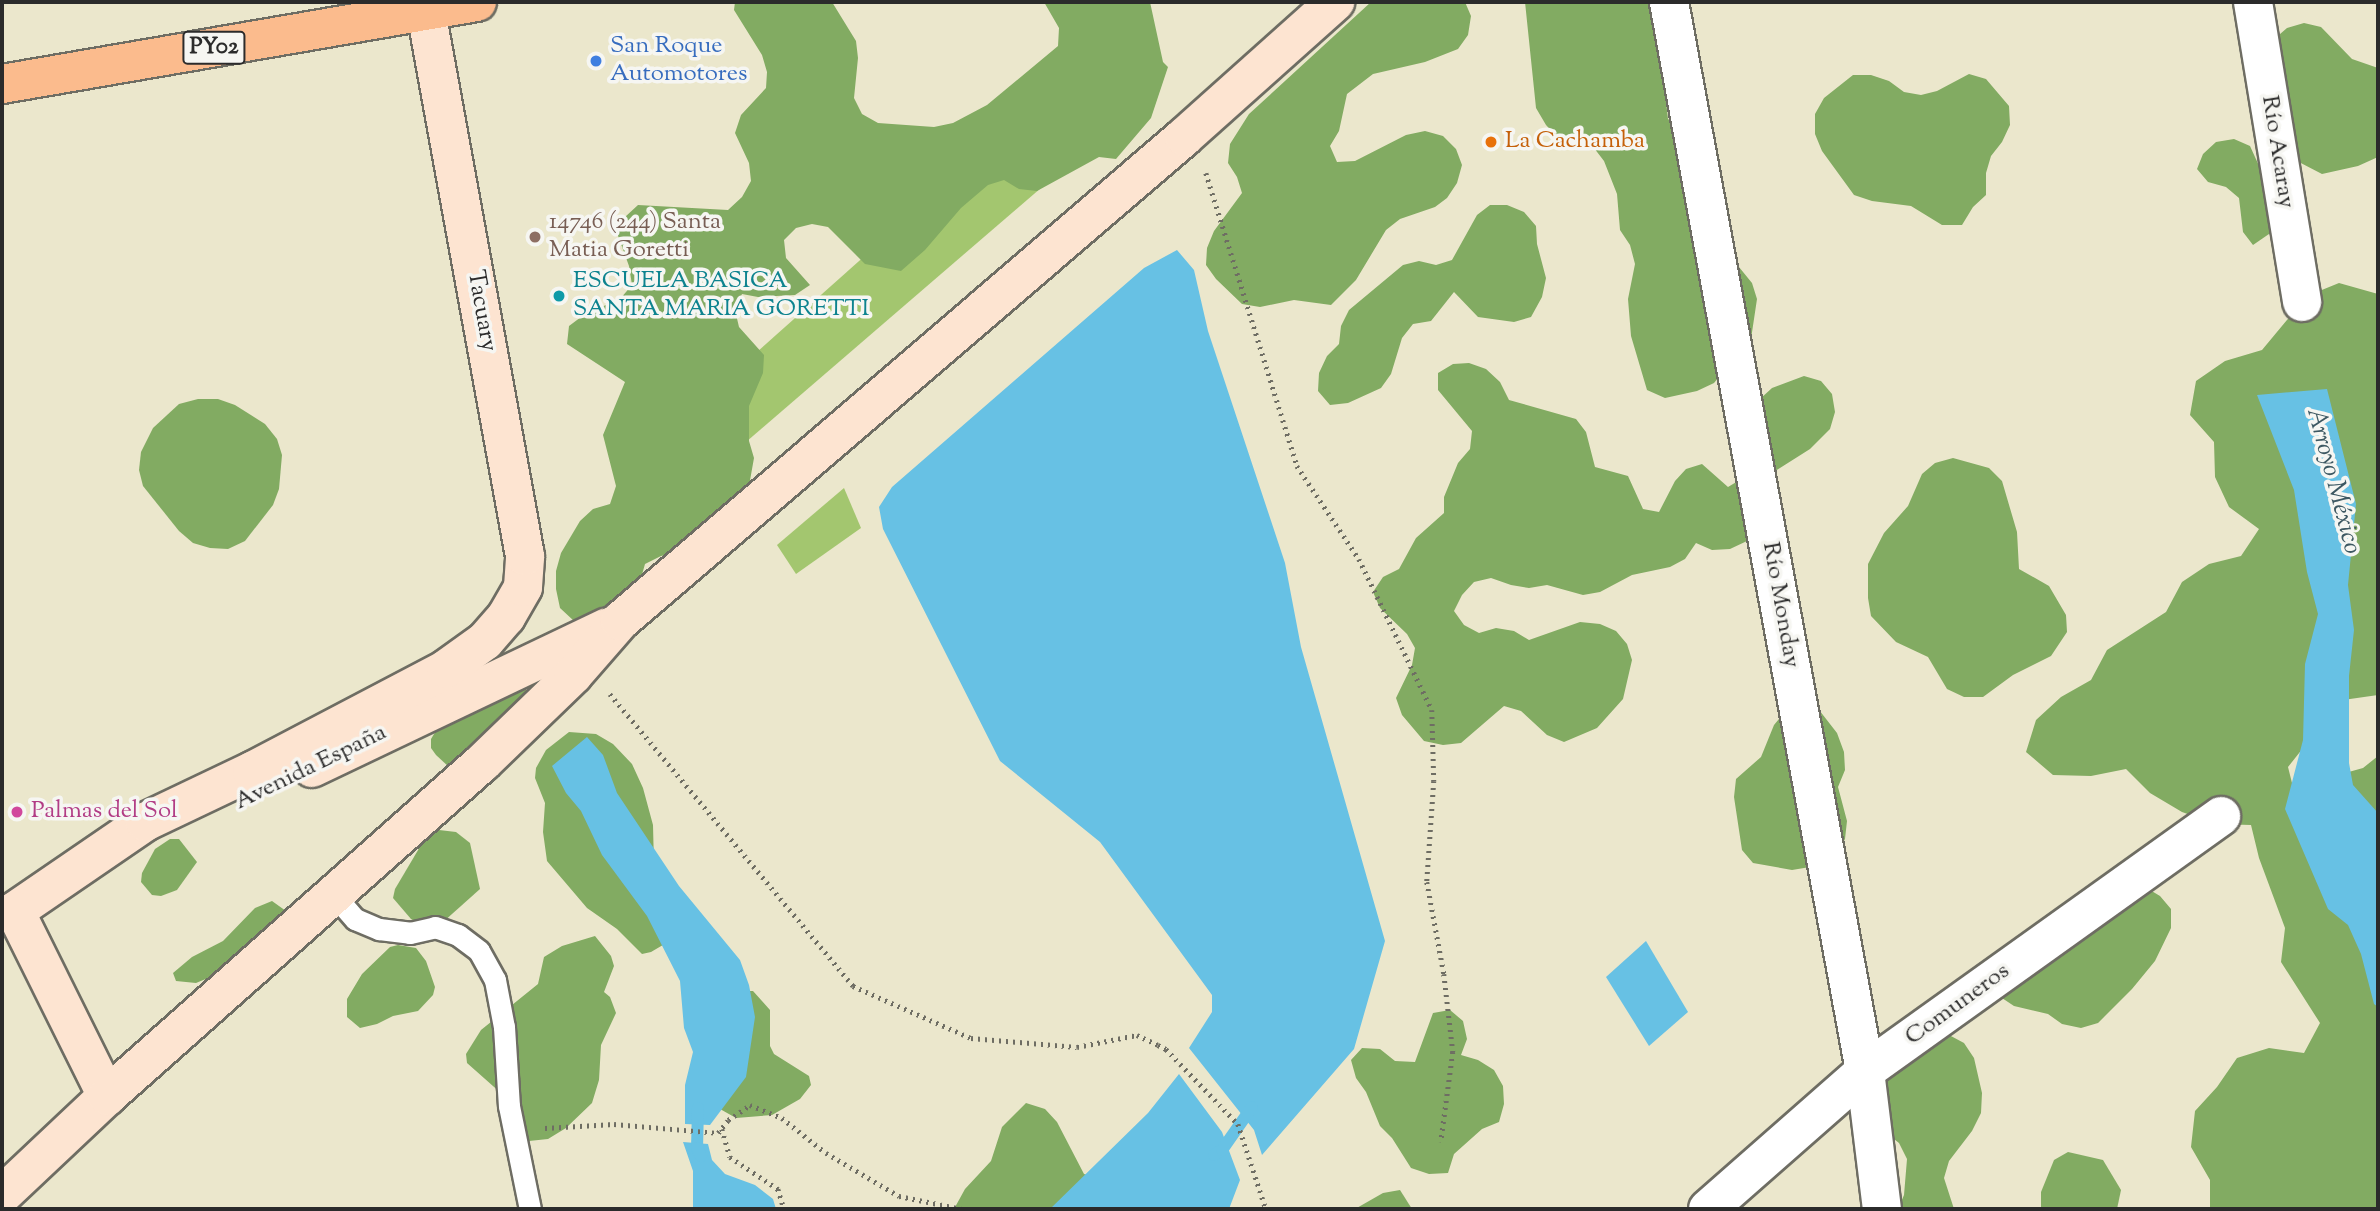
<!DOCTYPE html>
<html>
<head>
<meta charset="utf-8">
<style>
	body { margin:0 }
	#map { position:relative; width:2380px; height:1211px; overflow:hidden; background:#ebe7cc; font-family:"Sorts Mill Goudy",serif }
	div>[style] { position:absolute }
	.green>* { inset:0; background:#a3c66f }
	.forest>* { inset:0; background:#82ab62 }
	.water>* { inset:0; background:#67c1e4 }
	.stream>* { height:12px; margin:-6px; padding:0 6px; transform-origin:6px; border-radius:6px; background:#67c1e4 }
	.path>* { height:4.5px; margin-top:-2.25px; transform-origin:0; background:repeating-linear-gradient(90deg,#6e6d63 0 2px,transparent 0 7px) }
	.roads { filter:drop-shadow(2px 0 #6e6d63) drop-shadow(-2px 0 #6e6d63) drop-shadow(0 2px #6e6d63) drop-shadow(0 -2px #6e6d63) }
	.lane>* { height:21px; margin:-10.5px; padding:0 10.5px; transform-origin:10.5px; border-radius:10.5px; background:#fff }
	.street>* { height:38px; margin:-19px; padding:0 19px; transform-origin:19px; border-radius:19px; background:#fff }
	.secondary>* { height:38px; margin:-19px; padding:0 19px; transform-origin:19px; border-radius:19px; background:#fde4d1 }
	.highway>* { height:38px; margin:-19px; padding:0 19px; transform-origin:19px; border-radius:19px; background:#fbbb8d }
	.dots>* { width:19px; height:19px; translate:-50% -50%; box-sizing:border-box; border:4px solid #f6f6f2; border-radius:50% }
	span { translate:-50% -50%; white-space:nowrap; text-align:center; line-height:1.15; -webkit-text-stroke:7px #f6f6f2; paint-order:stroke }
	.shield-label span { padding:2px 5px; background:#f6f6f2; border:2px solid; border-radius:5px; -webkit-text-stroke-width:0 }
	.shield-label { font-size:23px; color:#2b2b2b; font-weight:700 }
	.shop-label { font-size:24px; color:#366cbe }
	.left { translate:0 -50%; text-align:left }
	.food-label { font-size:24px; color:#c56008 }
	.street-label { font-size:24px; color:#2b2b2b }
	.education-label { font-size:24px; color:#785e54 }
	.culture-label { font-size:24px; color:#0d838f }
	.hotel-label { font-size:24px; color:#b23c85 }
	.water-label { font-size:26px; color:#3d5862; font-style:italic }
	.frame { position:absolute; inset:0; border:4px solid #2b2b2b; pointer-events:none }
</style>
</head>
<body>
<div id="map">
	<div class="green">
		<div style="clip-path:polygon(1080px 64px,1128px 113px,689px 491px,683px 418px)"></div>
		<div style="clip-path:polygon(844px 488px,861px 528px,796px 574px,777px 545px)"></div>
	</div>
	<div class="forest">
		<div style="clip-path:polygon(735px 2px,832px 2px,856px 41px,858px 58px,854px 98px,862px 114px,878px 123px,934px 127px,953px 123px,987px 105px,1058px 46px,1059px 28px,1044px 2px,1150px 2px,1163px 62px,1168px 67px,1151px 118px,1116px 159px,1099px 157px,1037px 191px,1019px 189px,1004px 180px,988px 185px,961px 208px,925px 250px,901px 271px,865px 264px,828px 227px,812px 224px,796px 228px,784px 240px,786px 258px,810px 285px,795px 295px,758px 297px,742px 294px,735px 310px,739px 327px,764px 355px,763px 373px,749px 406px,749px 441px,754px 458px,749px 486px,678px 553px,661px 556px,645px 564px,636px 596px,591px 626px,574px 621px,560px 608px,556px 589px,556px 571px,561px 553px,580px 521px,593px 509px,610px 504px,616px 486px,603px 435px,625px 382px,567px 344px,569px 326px,585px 314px,620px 299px,632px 285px,629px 266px,617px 233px,625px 217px,638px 205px,728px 210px,742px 197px,751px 181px,749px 163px,735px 133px,741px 115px,766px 88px,767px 72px,762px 55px,734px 10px)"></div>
		<div style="clip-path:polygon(1371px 2px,1465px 2px,1471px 16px,1468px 35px,1458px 49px,1425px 62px,1373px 74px,1347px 94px,1339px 131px,1330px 146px,1337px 162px,1355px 161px,1406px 135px,1425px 131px,1443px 136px,1456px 149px,1462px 165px,1457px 183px,1447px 198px,1435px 207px,1400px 219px,1386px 230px,1356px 280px,1331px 305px,1294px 300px,1260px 307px,1242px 304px,1216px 279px,1206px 265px,1207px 248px,1214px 231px,1242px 193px,1237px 177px,1228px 163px,1230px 144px,1249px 114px)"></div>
		<div style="clip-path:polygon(1525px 2px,1684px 2px,1666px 101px,1668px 119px,1695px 141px,1730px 256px,1752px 283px,1757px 299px,1751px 339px,1714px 383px,1697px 391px,1665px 398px,1647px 390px,1631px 336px,1628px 299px,1635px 264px,1630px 245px,1620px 230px,1617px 194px,1604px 161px,1594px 148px,1558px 138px,1546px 125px,1536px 108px)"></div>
		<div style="clip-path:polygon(2304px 23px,2321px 27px,2352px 59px,2378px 68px,2378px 157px,2358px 166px,2322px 174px,2295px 160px,2272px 41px,2287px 28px)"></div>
		<div style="clip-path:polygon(1969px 74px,1986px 79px,2009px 106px,2010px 125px,2002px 142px,1991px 156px,1986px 173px,1986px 195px,1973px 207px,1962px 225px,1942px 225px,1911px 206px,1872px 201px,1854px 195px,1822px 151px,1815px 134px,1815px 114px,1824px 98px,1853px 75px,1871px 75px,1889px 81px,1904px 92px,1921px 95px,1937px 91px)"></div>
		<div style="clip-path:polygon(2234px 139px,2250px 146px,2285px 223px,2253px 245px,2243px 232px,2239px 198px,2226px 187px,2208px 182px,2197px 169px,2203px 154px,2216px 142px)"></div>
		<div style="clip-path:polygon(1490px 205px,1507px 205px,1524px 212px,1536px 226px,1537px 244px,1546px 278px,1542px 297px,1531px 317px,1514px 322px,1478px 317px,1454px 292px,1431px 321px,1413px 324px,1402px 338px,1391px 374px,1381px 388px,1348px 403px,1330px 405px,1318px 391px,1319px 373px,1327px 356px,1339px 344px,1341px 326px,1349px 310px,1403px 265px,1419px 261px,1436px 265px,1452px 260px,1477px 215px)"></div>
		<div style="clip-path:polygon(2339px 283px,2378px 294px,2378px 695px,2329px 702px,2311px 738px,2288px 767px,2292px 783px,2320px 780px,2363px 768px,2378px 756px,2378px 1209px,2210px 1209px,2210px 1180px,2191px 1147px,2195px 1111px,2217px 1087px,2237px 1058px,2269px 1048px,2304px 1053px,2320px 1023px,2281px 962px,2285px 928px,2259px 858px,2251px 825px,2216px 824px,2182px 812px,2150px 793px,2126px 769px,2091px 776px,2053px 775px,2026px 752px,2036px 720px,2061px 697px,2091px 680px,2107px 650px,2166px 612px,2182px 582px,2209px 564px,2241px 556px,2259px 529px,2229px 507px,2215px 477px,2214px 442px,2190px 415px,2196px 381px,2225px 361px,2262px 350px,2307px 296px)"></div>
		<div style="clip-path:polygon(1469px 363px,1486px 369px,1500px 382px,1509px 400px,1576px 419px,1586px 432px,1595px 467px,1628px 476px,1643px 509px,1659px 512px,1675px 481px,1686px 469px,1702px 464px,1728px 487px,1743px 478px,1760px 399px,1772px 388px,1804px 376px,1821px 381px,1832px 394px,1835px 412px,1830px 429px,1810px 449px,1772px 473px,1758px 525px,1747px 541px,1730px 549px,1712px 550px,1696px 543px,1685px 559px,1670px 567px,1632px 575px,1600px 592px,1583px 595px,1547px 585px,1529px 588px,1511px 585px,1491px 578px,1474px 582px,1462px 595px,1454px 611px,1464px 625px,1479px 633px,1496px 628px,1514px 631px,1529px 640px,1580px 622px,1600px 624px,1616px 631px,1627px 644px,1632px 660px,1623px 699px,1597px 728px,1564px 742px,1547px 735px,1521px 711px,1504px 706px,1461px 743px,1443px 745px,1424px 741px,1402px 715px,1396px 698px,1412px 665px,1415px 648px,1407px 634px,1380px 608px,1373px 592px,1383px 577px,1399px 569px,1416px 538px,1444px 513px,1444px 497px,1458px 463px,1470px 449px,1472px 431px,1438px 390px,1438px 373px,1453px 364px)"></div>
		<div style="clip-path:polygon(198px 399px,218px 399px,235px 405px,265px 424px,277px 439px,282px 455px,279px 489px,273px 505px,245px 541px,228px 549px,210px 548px,193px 543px,179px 531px,143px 486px,139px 470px,141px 452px,153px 428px,179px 404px)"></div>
		<div style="clip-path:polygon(1953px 458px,1989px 468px,2002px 481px,2017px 532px,2019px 569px,2049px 586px,2066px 615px,2067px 632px,2051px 656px,2013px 675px,1983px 697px,1964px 697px,1947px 689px,1928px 657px,1896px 642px,1871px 616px,1868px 598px,1868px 564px,1884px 533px,1908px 506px,1922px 474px,1935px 463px)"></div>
		<div style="clip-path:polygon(518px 684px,526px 688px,528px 710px,449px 767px,436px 755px,431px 748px,431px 739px,440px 724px)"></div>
		<div style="clip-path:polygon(1816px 706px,1837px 733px,1844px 752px,1845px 770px,1838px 787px,1847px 821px,1845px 839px,1836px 856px,1822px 865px,1792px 870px,1753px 863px,1742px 850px,1734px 797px,1736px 779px,1761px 757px,1774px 725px,1784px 713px)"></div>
		<div style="clip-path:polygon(569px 732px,596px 734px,613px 744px,632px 764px,643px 788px,653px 825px,654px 865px,668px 942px,651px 952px,642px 954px,617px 929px,587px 908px,547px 861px,543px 832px,545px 803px,535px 778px,536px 768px,546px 750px)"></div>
		<div style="clip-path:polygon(439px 830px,456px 832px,470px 843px,480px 889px,433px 931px,411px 919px,393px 898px,395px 889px,424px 840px)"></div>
		<div style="clip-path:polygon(170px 839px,179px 839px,197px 862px,177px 890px,161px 896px,152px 895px,141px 882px,142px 873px,155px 849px)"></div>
		<div style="clip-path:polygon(2093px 887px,2145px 887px,2160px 896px,2171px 909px,2171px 928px,2155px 961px,2132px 989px,2098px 1023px,2081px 1028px,2062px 1024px,2048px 1014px,2014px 1006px,1999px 996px,2047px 940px,2061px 906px,2076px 894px)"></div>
		<div style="clip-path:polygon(272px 901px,286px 911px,286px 925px,213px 976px,196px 983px,176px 981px,173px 973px,192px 957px,223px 941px,255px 908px)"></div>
		<div style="clip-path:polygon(595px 936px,611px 956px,614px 966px,604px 992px,610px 997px,616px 1013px,601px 1045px,599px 1080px,592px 1103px,566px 1128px,548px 1139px,529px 1141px,513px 1130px,502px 1094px,467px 1063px,466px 1054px,481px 1030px,538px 984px,544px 957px,562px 946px)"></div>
		<div style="clip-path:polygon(398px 945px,416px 948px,426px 961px,435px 987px,433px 995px,418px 1011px,393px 1016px,377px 1024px,360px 1028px,347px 1017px,347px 999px,362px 974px,390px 947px)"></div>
		<div style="clip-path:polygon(743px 991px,753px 991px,770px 1010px,770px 1046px,774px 1054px,809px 1076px,811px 1085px,800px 1099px,772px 1115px,736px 1118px,720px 1109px,717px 1102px)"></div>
		<div style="clip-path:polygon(1450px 1010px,1463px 1021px,1467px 1039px,1461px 1055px,1478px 1060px,1494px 1070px,1503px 1086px,1504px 1104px,1499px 1122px,1482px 1129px,1454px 1154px,1448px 1173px,1429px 1174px,1411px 1168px,1392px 1138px,1380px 1126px,1366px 1092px,1356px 1078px,1351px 1060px,1362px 1048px,1380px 1049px,1395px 1061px,1415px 1062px,1433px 1013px)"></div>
		<div style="clip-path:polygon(1931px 1035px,1949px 1035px,1964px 1043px,1974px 1058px,1982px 1093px,1981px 1113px,1972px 1131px,1949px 1161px,1944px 1178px,1954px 1209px,1898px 1209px,1904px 1195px,1907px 1159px,1899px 1143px,1884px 1131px,1880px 1084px)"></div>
		<div style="clip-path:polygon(1026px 1103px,1045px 1109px,1057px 1122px,1084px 1174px,1103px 1180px,1125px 1209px,954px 1209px,965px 1189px,991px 1161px,1002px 1127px)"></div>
		<div style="clip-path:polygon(2068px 1152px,2103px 1160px,2121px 1190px,2117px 1209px,2041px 1209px,2041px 1192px,2054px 1160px)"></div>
		<div style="clip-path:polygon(1400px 1190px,1412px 1209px,1355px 1209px,1383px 1193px)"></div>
	</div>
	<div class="water">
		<div style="clip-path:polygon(1177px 250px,1194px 270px,1208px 331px,1285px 563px,1301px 647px,1385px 941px,1354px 1049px,1262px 1155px,1254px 1130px,1189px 1048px,1212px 1012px,1212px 995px,1100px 842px,1000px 761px,883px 529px,879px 507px,892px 487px,1144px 268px)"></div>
		<div style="clip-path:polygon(2327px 389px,2356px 504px,2348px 585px,2354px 630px,2349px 676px,2349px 763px,2353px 785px,2378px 813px,2378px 1007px,2374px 1004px,2361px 954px,2348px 925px,2328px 909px,2285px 809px,2303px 740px,2305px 664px,2318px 614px,2307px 572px,2294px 490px,2257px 395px)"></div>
		<div style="clip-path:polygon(587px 737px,603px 755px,617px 793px,679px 886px,740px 960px,749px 985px,755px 1017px,746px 1077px,710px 1125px,685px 1124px,685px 1085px,693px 1052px,684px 1028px,680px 981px,647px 916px,602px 855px,581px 811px,566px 793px,552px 766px)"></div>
		<div style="clip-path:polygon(1646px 941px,1688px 1012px,1649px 1046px,1606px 977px)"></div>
		<div style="clip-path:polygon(1179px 1074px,1222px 1132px,1240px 1180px,1229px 1209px,1050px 1209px,1148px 1113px)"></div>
		<div style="clip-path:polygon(683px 1142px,708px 1144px,712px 1160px,725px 1174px,755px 1185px,773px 1199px,776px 1209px,693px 1209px,693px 1171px)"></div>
	</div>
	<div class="stream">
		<div style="left:698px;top:1108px;width:40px;rotate:91.4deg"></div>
		<div style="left:697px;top:1148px;width:9px;rotate:63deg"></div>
		<div style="left:1214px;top:1155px;width:9px;rotate:-32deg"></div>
		<div style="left:1222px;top:1150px;width:52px;rotate:-55.1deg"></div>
	</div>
	<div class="path">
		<div style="left:1206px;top:173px;width:307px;rotate:72.7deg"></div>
		<div style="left:1297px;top:466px;width:112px;rotate:56.3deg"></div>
		<div style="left:1359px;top:559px;width:168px;rotate:64.2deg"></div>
		<div style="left:1432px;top:710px;width:71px;rotate:88.4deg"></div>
		<div style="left:1434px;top:781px;width:101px;rotate:94deg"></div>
		<div style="left:1427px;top:882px;width:94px;rotate:79.5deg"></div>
		<div style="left:1444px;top:974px;width:79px;rotate:83.4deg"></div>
		<div style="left:1453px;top:1052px;width:91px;rotate:97.6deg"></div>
		<div style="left:610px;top:694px;width:380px;rotate:50.2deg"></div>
		<div style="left:853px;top:986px;width:129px;rotate:23.8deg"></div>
		<div style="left:971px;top:1038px;width:106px;rotate:4.9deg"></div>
		<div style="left:1077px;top:1047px;width:61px;rotate:-11.3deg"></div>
		<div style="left:1137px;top:1035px;width:23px;rotate:25deg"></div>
		<div style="left:1158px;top:1045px;width:9px;rotate:27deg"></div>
		<div style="left:1166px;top:1049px;width:104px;rotate:46.2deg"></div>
		<div style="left:1238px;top:1124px;width:89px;rotate:71.8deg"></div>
		<div style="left:545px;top:1128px;width:69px;rotate:-3.3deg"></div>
		<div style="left:614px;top:1124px;width:104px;rotate:4.9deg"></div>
		<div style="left:718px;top:1133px;width:16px;rotate:-52deg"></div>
		<div style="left:728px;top:1120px;width:27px;rotate:-34deg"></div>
		<div style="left:750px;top:1105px;width:35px;rotate:22deg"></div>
		<div style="left:782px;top:1118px;width:56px;rotate:38.5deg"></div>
		<div style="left:826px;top:1153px;width:85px;rotate:30.5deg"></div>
		<div style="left:899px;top:1196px;width:64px;rotate:11.7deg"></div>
		<div style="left:722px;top:1129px;width:29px;rotate:74deg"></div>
		<div style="left:730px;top:1157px;width:58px;rotate:33.7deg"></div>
		<div style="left:778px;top:1189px;width:21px;rotate:73deg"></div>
	</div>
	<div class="roads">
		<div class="lane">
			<div style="left:334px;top:895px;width:32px;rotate:49deg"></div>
			<div style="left:355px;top:919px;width:26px;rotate:23deg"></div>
			<div style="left:379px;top:929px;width:31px;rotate:7deg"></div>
			<div style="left:410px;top:933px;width:26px;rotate:-13deg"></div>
			<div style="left:435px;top:927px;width:24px;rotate:19deg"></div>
			<div style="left:458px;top:935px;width:26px;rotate:37deg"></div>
			<div style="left:479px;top:951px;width:33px;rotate:61deg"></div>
			<div style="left:495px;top:980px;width:48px;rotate:79.2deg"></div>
			<div style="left:504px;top:1027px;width:79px;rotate:86.4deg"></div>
			<div style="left:509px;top:1106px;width:105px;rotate:78.5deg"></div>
		</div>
		<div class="street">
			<div style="left:1669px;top:2px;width:1087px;rotate:79.61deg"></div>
			<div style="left:1865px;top:1071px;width:139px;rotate:83deg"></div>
			<div style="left:2253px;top:2px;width:304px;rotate:80.7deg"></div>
			<div style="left:1708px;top:1209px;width:209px;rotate:-41.3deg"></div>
			<div style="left:1865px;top:1071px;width:438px;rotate:-35.6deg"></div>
		</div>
		<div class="secondary">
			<div style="left:312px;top:768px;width:326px;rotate:-25.5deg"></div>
			<div style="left:15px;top:911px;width:158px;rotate:-34.4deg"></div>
			<div style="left:145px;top:822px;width:119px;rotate:-25.5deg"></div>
			<div style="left:252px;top:771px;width:219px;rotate:-27.7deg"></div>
			<div style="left:446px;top:669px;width:48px;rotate:-35.7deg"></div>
			<div style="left:485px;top:641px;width:32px;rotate:-49deg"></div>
			<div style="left:506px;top:617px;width:34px;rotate:-60deg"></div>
			<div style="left:523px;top:587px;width:31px;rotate:-86deg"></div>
			<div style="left:525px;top:556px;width:553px;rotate:-100.31deg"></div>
			<div style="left:15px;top:911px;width:207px;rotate:63.6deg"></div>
			<div style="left:2px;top:1195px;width:144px;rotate:-43.3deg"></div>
			<div style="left:107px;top:1096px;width:502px;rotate:-41.61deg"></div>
			<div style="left:482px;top:763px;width:127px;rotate:-44deg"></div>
			<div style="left:573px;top:675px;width:72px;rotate:-49deg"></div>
			<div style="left:620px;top:621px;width:743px;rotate:-40.63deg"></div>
			<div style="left:1184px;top:137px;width:203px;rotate:-41.8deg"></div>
		</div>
		<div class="highway">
			<div style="left:2px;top:84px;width:482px;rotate:-9.8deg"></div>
		</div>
	</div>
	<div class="dots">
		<div style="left:596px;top:61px;background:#3f7fe0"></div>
		<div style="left:1491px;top:142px;background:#e8710a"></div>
		<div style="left:535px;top:237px;background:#8d6e63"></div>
		<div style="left:559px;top:296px;background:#0f9aa8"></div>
		<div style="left:17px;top:812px;background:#d1479c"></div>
	</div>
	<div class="shield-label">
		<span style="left:214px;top:48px">PY02</span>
	</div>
	<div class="shop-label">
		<span class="left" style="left:610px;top:61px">San Roque<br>Automotores</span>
	</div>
	<div class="food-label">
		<span class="left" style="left:1505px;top:142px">La Cachamba</span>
	</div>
	<div class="street-label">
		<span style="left:2277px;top:152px;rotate:81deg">Río Acaray</span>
		<span style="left:481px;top:311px;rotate:80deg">Tacuary</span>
		<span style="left:1780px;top:605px;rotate:80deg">Río Monday</span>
		<span style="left:311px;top:768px;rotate:-26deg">Avenida España</span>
		<span style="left:1958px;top:1005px;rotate:-36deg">Comuneros</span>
	</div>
	<div class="education-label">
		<span class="left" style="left:549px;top:237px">14746 (244) Santa<br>Matia Goretti</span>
	</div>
	<div class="culture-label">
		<span class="left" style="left:573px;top:296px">ESCUELA BASICA<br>SANTA MARIA GORETTI</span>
	</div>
	<div class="hotel-label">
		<span class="left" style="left:31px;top:812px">Palmas del Sol</span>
	</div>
	<div class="water-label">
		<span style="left:2333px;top:481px;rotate:75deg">Arroyo México</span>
	</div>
	<div class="frame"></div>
</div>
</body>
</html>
